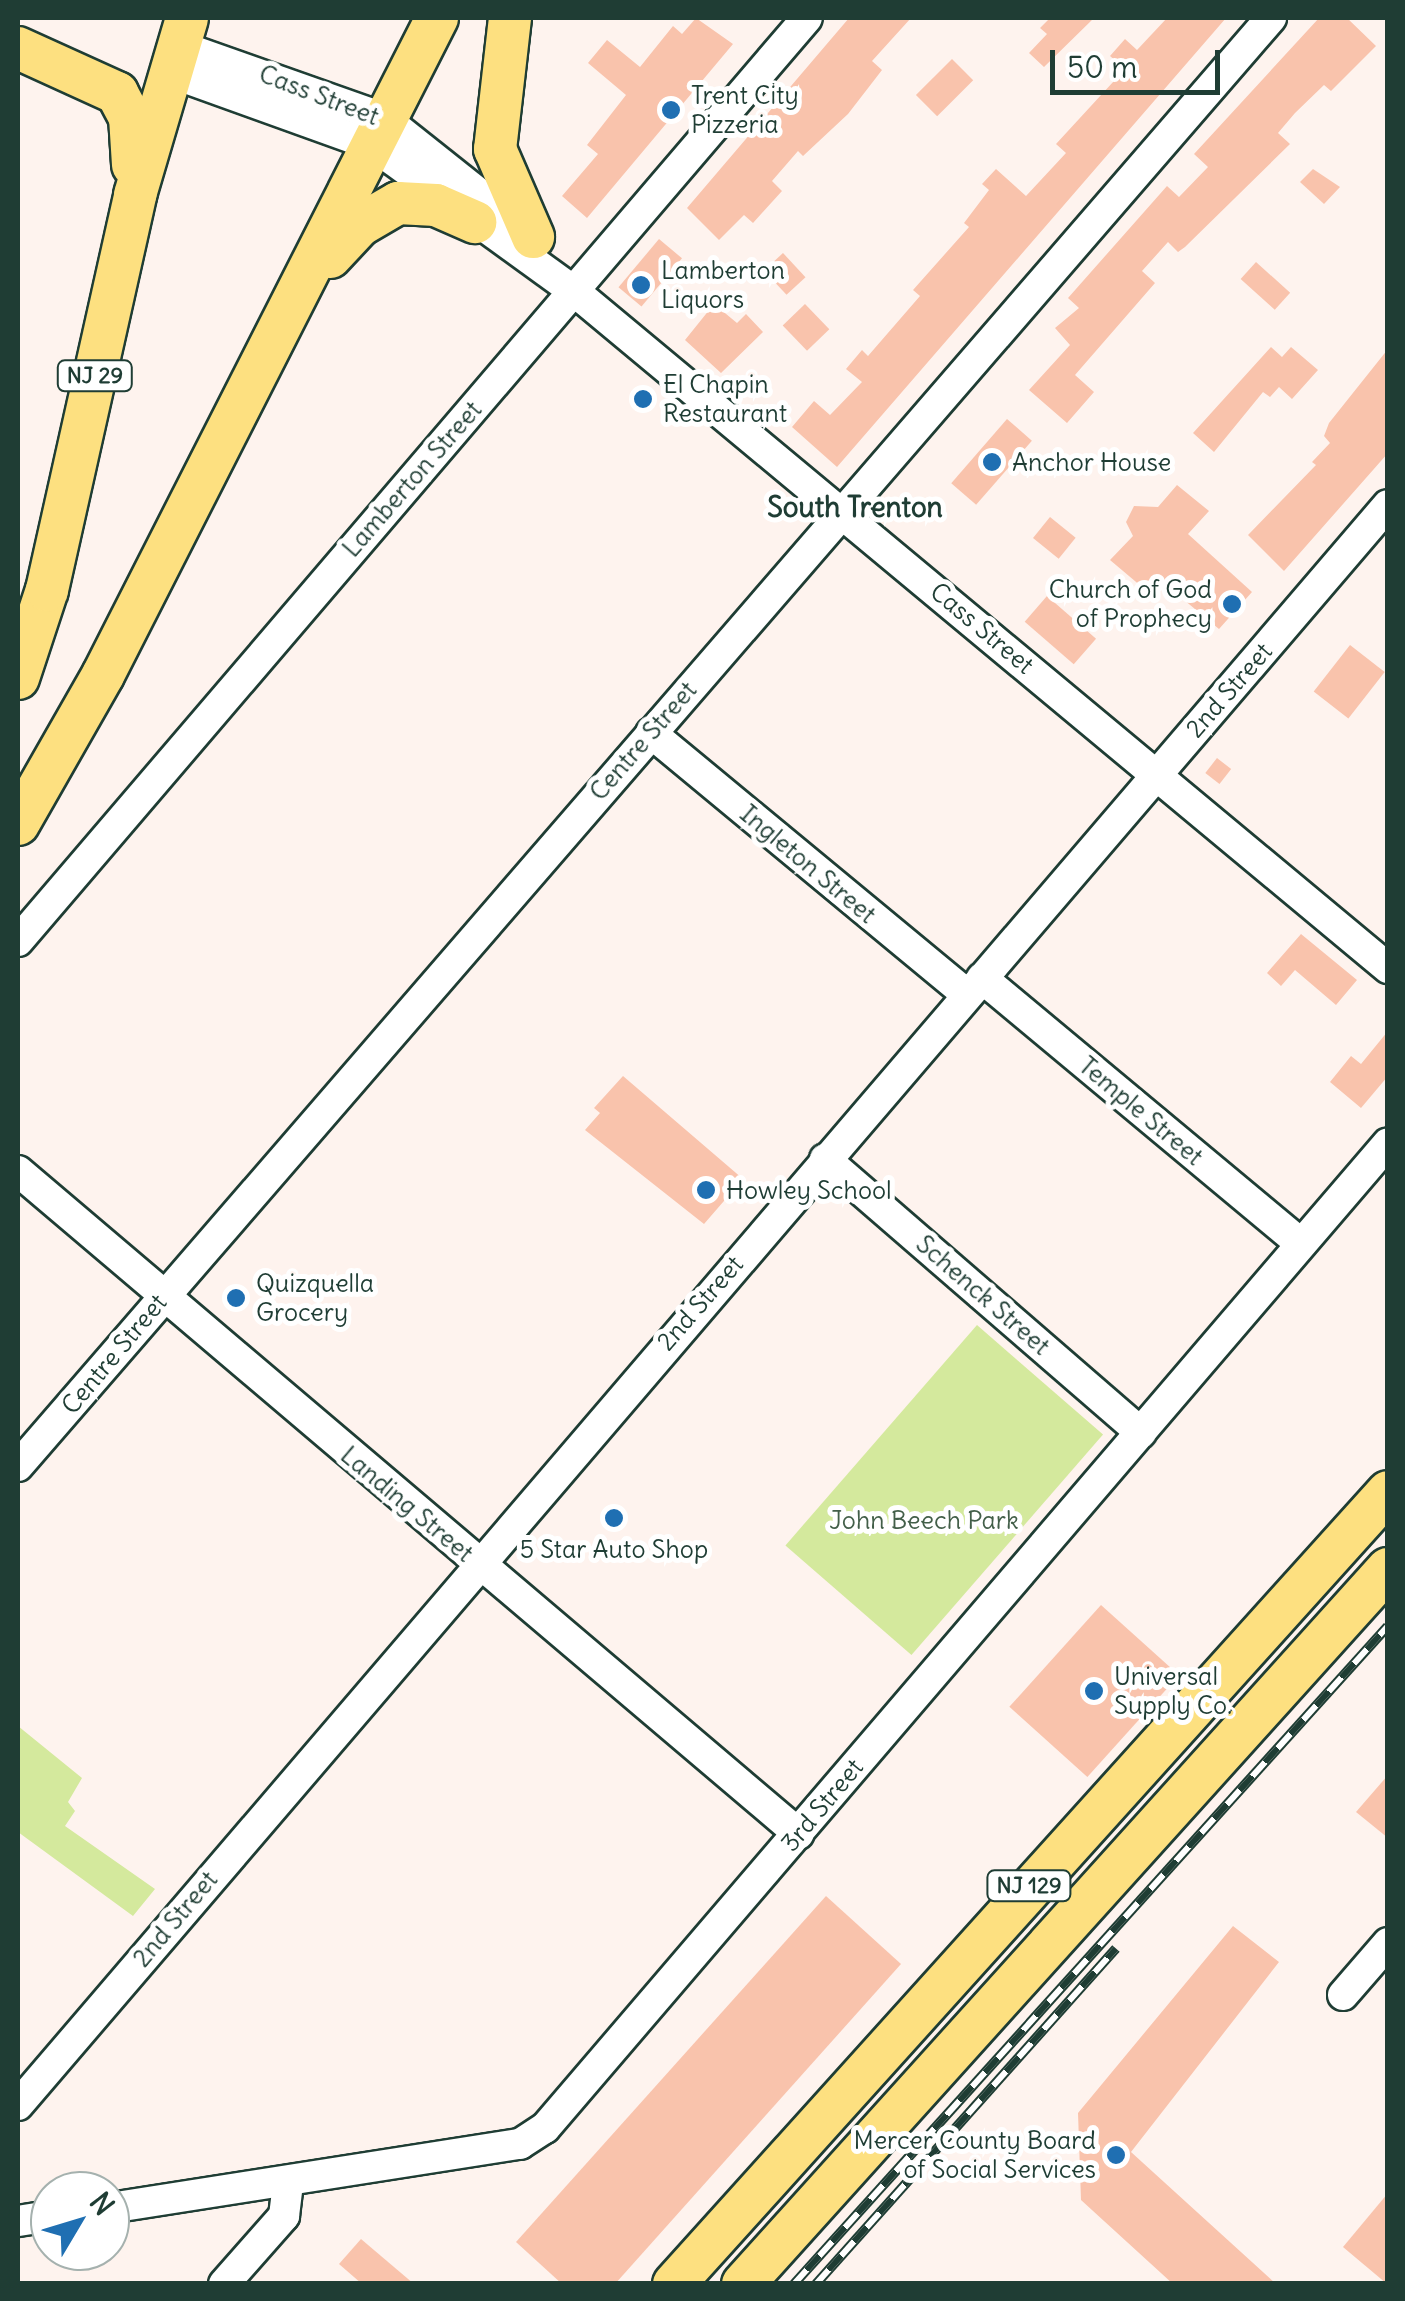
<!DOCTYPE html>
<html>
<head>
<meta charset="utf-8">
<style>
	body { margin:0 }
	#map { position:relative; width:1405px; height:2301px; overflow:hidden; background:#fef3ee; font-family:Delius,sans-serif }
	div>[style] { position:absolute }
	.green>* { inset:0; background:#d4e99d; transform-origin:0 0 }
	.building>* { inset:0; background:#f9c3ac; transform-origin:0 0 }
	.roads { filter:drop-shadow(2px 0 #1f3d34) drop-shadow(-2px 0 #1f3d34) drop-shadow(0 2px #1f3d34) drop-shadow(0 -2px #1f3d34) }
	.minor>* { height:30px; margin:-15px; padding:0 15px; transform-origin:15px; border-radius:15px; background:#fff }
	.highway>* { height:42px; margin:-21px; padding:0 21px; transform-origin:21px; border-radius:21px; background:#fde080 }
	.rail>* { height:10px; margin-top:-5px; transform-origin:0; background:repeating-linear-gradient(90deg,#fff 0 19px,#1f3d34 0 38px); box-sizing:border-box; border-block:2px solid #1f3d34 }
	.dots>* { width:28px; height:28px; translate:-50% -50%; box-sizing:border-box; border:5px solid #fff; border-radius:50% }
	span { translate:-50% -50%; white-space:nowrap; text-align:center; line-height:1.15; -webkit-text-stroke:10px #fff; paint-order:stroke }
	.shield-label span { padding:2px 8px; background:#fff; border:2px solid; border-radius:8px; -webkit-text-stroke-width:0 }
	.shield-label { font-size:22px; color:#1f3d34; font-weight:700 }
	.street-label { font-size:25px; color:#1f3d34 }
	.poi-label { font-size:25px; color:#1f3d34 }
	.left { translate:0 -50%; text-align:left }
	.right { translate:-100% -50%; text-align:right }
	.park-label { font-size:25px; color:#435f49 }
	.neighbourhood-label { font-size:28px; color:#1f3d34; font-weight:700 }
	.frame { position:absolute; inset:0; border:20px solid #1f3d34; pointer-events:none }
	.north { position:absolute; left:30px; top:2171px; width:100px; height:100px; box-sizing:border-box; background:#fff; border:2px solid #a5b1ae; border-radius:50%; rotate:52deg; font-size:28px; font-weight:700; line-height:40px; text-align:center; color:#1f3d34 }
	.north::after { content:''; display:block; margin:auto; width:35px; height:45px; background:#1f6fb2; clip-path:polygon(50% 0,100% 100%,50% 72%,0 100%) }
	.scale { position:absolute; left:1050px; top:50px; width:170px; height:45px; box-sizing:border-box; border:5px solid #1f3d34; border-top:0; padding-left:12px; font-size:30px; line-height:35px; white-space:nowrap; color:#1f3d34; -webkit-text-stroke:8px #fff; paint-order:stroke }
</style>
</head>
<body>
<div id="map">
	<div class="green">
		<div style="left:977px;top:1325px;width:167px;height:292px;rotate:41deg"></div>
		<div style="clip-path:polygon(18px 1726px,82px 1778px,68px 1802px,75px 1811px,65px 1826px,155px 1889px,133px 1916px,18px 1832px)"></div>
	</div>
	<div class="building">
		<div style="clip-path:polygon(696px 18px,733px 44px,587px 218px,562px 196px,598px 154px,587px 145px,626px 95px,588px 63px,607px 40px,640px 67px,673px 26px,682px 34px)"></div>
		<div style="clip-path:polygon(849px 18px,911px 18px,872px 61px,882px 70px,848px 114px,803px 156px,798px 151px,772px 181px,782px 191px,753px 223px,744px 215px,719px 240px,687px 208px)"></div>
		<div style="clip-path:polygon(1050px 18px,1094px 18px,1044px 67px,1029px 53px,1047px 34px,1040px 28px)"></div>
		<div style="clip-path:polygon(1167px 18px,1226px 18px,837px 467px,792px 427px,814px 401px,830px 415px,862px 382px,846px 369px,862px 350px,868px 356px,920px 296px,913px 290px,969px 227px,964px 223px,989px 190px,982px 184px,996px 169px,1026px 196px,1066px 153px,1056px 144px,1125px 69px,1110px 56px,1125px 39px,1137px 50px)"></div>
		<div style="clip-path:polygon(1319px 18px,1347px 18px,1376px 46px,1331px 91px,1324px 85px,1295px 113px,1278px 133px,1290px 144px,1185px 247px,1178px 252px,1168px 242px,1142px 271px,1155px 283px,1075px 375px,1094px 392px,1067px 423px,1029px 390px,1070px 345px,1055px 328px,1079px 308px,1068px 298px,1167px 186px,1179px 197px,1208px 167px,1194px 154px)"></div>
		<div style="left:952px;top:59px;width:30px;height:51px;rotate:45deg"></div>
		<div style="clip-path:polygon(1313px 169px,1340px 187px,1324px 204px,1300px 182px)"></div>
		<div style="left:659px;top:239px;width:30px;height:63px;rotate:40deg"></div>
		<div style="left:783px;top:253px;width:33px;height:26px;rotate:47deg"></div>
		<div style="left:1256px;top:262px;width:46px;height:23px;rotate:42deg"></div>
		<div style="clip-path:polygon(714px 304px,737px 323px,746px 314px,763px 332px,721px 373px,685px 340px)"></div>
		<div style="left:805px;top:304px;width:35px;height:31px;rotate:46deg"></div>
		<div style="clip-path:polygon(1271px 347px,1282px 357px,1291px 347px,1318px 370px,1292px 399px,1279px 387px,1270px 397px,1263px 392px,1214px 452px,1193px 433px)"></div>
		<div style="clip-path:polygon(1388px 349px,1388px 453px,1284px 571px,1248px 535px,1316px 465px,1312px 462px,1330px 443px,1324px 436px,1329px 423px)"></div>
		<div style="left:1007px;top:419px;width:33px;height:85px;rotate:41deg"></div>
		<div style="clip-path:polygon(1177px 485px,1209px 511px,1188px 534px,1252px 592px,1219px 629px,1154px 575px,1142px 587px,1110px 560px,1133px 536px,1126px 522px,1134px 506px,1158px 507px)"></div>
		<div style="left:1050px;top:517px;width:33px;height:27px;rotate:39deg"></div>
		<div style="left:1047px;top:596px;width:65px;height:34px;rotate:41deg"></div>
		<div style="left:1350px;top:645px;width:44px;height:59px;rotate:38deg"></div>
		<div style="left:1217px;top:758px;width:18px;height:19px;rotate:38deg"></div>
		<div style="clip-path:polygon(1301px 934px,1357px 980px,1336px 1005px,1295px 970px,1281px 986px,1267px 973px)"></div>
		<div style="clip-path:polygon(1388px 1031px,1388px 1076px,1361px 1108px,1330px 1082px,1351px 1056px,1361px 1064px)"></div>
		<div style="clip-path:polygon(623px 1076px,743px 1179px,704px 1224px,585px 1130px,600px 1113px,594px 1108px)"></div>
		<div style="left:1101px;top:1605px;width:105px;height:137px;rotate:42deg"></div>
		<div style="clip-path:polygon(1388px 1775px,1388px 1838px,1356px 1812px)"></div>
		<div style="clip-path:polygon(826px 1896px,901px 1964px,615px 2284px,562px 2284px,516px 2242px)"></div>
		<div style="clip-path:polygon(1233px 1926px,1279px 1962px,1131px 2152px,1276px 2284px,1173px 2284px,1081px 2200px,1078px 2113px)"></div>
		<div style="clip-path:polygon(1388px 2193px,1388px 2284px,1387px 2284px,1343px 2247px)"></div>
		<div style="clip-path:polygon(361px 2239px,414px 2284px,362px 2284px,339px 2264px)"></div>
	</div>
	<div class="roads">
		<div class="minor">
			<div style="left:179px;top:46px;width:217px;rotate:19.4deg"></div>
			<div style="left:384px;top:118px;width:181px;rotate:38.5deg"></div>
			<div style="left:169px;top:72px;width:216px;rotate:19.8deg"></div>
			<div style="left:372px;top:145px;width:249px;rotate:35.9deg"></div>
			<div style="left:574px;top:291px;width:1059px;rotate:39.75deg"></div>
			<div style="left:651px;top:733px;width:410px;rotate:39.6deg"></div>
			<div style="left:18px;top:941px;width:1214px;rotate:-49.48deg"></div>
			<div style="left:982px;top:978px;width:414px;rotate:39.8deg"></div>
			<div style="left:825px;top:1159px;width:418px;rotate:40.9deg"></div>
			<div style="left:18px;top:1171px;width:1024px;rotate:40.33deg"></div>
			<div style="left:18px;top:1466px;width:1915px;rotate:-49.13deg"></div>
			<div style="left:1343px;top:1995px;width:69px;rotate:-49.1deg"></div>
			<div style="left:18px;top:2105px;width:2106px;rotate:-49.43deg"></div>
			<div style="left:110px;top:2208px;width:415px;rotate:-8.9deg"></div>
			<div style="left:520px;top:2144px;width:30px;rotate:-33deg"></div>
			<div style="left:545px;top:2128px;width:1296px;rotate:-49.44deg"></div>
			<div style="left:18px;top:2221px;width:32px;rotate:-9deg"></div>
			<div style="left:224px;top:2284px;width:91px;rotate:-48.6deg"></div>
			<div style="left:284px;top:2216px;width:33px;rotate:-83deg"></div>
		</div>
		<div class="highway">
			<div style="left:510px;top:18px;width:132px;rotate:96.5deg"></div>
			<div style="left:495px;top:149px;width:96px;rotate:66.6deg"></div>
			<div style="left:18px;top:48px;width:109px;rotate:24.4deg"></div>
			<div style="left:117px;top:93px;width:27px;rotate:62deg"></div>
			<div style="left:130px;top:117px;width:48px;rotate:86.4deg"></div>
			<div style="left:330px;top:257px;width:44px;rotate:-46.8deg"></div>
			<div style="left:360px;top:225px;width:44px;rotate:-30.1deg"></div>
			<div style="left:398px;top:203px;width:38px;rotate:3deg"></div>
			<div style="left:436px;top:205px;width:43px;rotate:23.6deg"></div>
			<div style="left:18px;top:678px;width:93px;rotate:-71.8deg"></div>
			<div style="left:47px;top:590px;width:405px;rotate:-77.4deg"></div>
			<div style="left:135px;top:195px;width:184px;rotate:-73.6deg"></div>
			<div style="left:18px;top:824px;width:172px;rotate:-60.3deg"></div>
			<div style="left:103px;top:675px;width:737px;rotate:-63.05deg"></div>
			<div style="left:674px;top:2284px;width:1066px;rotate:-47.96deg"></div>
			<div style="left:743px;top:2284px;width:963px;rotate:-47.95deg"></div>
		</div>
	</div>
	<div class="rail">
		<div style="left:794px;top:2284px;width:886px;rotate:-47.93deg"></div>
		<div style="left:816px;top:2284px;width:450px;rotate:-48.2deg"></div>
	</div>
	<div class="dots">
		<div style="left:671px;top:110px;background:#1f6fb2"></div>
		<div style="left:641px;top:285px;background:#1f6fb2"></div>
		<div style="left:643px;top:399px;background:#1f6fb2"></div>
		<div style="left:992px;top:462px;background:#1f6fb2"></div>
		<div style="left:1232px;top:604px;background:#1f6fb2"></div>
		<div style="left:706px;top:1190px;background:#1f6fb2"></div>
		<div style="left:236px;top:1298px;background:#1f6fb2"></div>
		<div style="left:614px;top:1518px;background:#1f6fb2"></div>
		<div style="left:1094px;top:1691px;background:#1f6fb2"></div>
		<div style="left:1116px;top:2155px;background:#1f6fb2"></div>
	</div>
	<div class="shield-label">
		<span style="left:95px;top:376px">NJ 29</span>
		<span style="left:1029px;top:1886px">NJ 129</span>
	</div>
	<div class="street-label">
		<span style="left:319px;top:95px;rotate:21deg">Cass Street</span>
		<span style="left:412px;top:479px;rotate:-49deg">Lamberton Street</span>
		<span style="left:982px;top:628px;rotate:40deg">Cass Street</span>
		<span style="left:1229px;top:690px;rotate:-49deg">2nd Street</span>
		<span style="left:643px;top:741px;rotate:-49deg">Centre Street</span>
		<span style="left:808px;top:864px;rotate:40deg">Ingleton Street</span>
		<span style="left:1141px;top:1111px;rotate:40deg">Temple Street</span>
		<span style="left:983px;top:1295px;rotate:41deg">Schenck Street</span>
		<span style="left:700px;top:1303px;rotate:-49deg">2nd Street</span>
		<span style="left:114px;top:1354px;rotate:-50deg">Centre Street</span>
		<span style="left:407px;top:1504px;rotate:40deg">Landing Street</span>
		<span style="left:822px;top:1805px;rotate:-50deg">3rd Street</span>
		<span style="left:175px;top:1919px;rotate:-50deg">2nd Street</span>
	</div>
	<div class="poi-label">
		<span class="left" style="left:691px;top:110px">Trent City<br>Pizzeria</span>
		<span class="left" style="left:661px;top:285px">Lamberton<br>Liquors</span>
		<span class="left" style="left:663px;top:399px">El Chapin<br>Restaurant</span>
		<span class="left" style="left:1012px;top:462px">Anchor House</span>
		<span class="right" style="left:1212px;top:604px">Church of God<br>of Prophecy</span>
		<span class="left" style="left:726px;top:1190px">Howley School</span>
		<span class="left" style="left:256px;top:1298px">Quizquella<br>Grocery</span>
		<span style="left:614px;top:1549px">5 Star Auto Shop</span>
		<span class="left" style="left:1114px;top:1691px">Universal<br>Supply Co.</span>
		<span class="right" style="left:1096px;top:2155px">Mercer County Board<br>of Social Services</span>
	</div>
	<div class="park-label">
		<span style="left:924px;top:1520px">John Beech Park</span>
	</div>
	<div class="neighbourhood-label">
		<span style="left:855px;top:507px">South Trenton</span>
	</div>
	<div class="frame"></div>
	<div class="north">N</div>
	<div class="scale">50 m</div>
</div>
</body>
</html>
